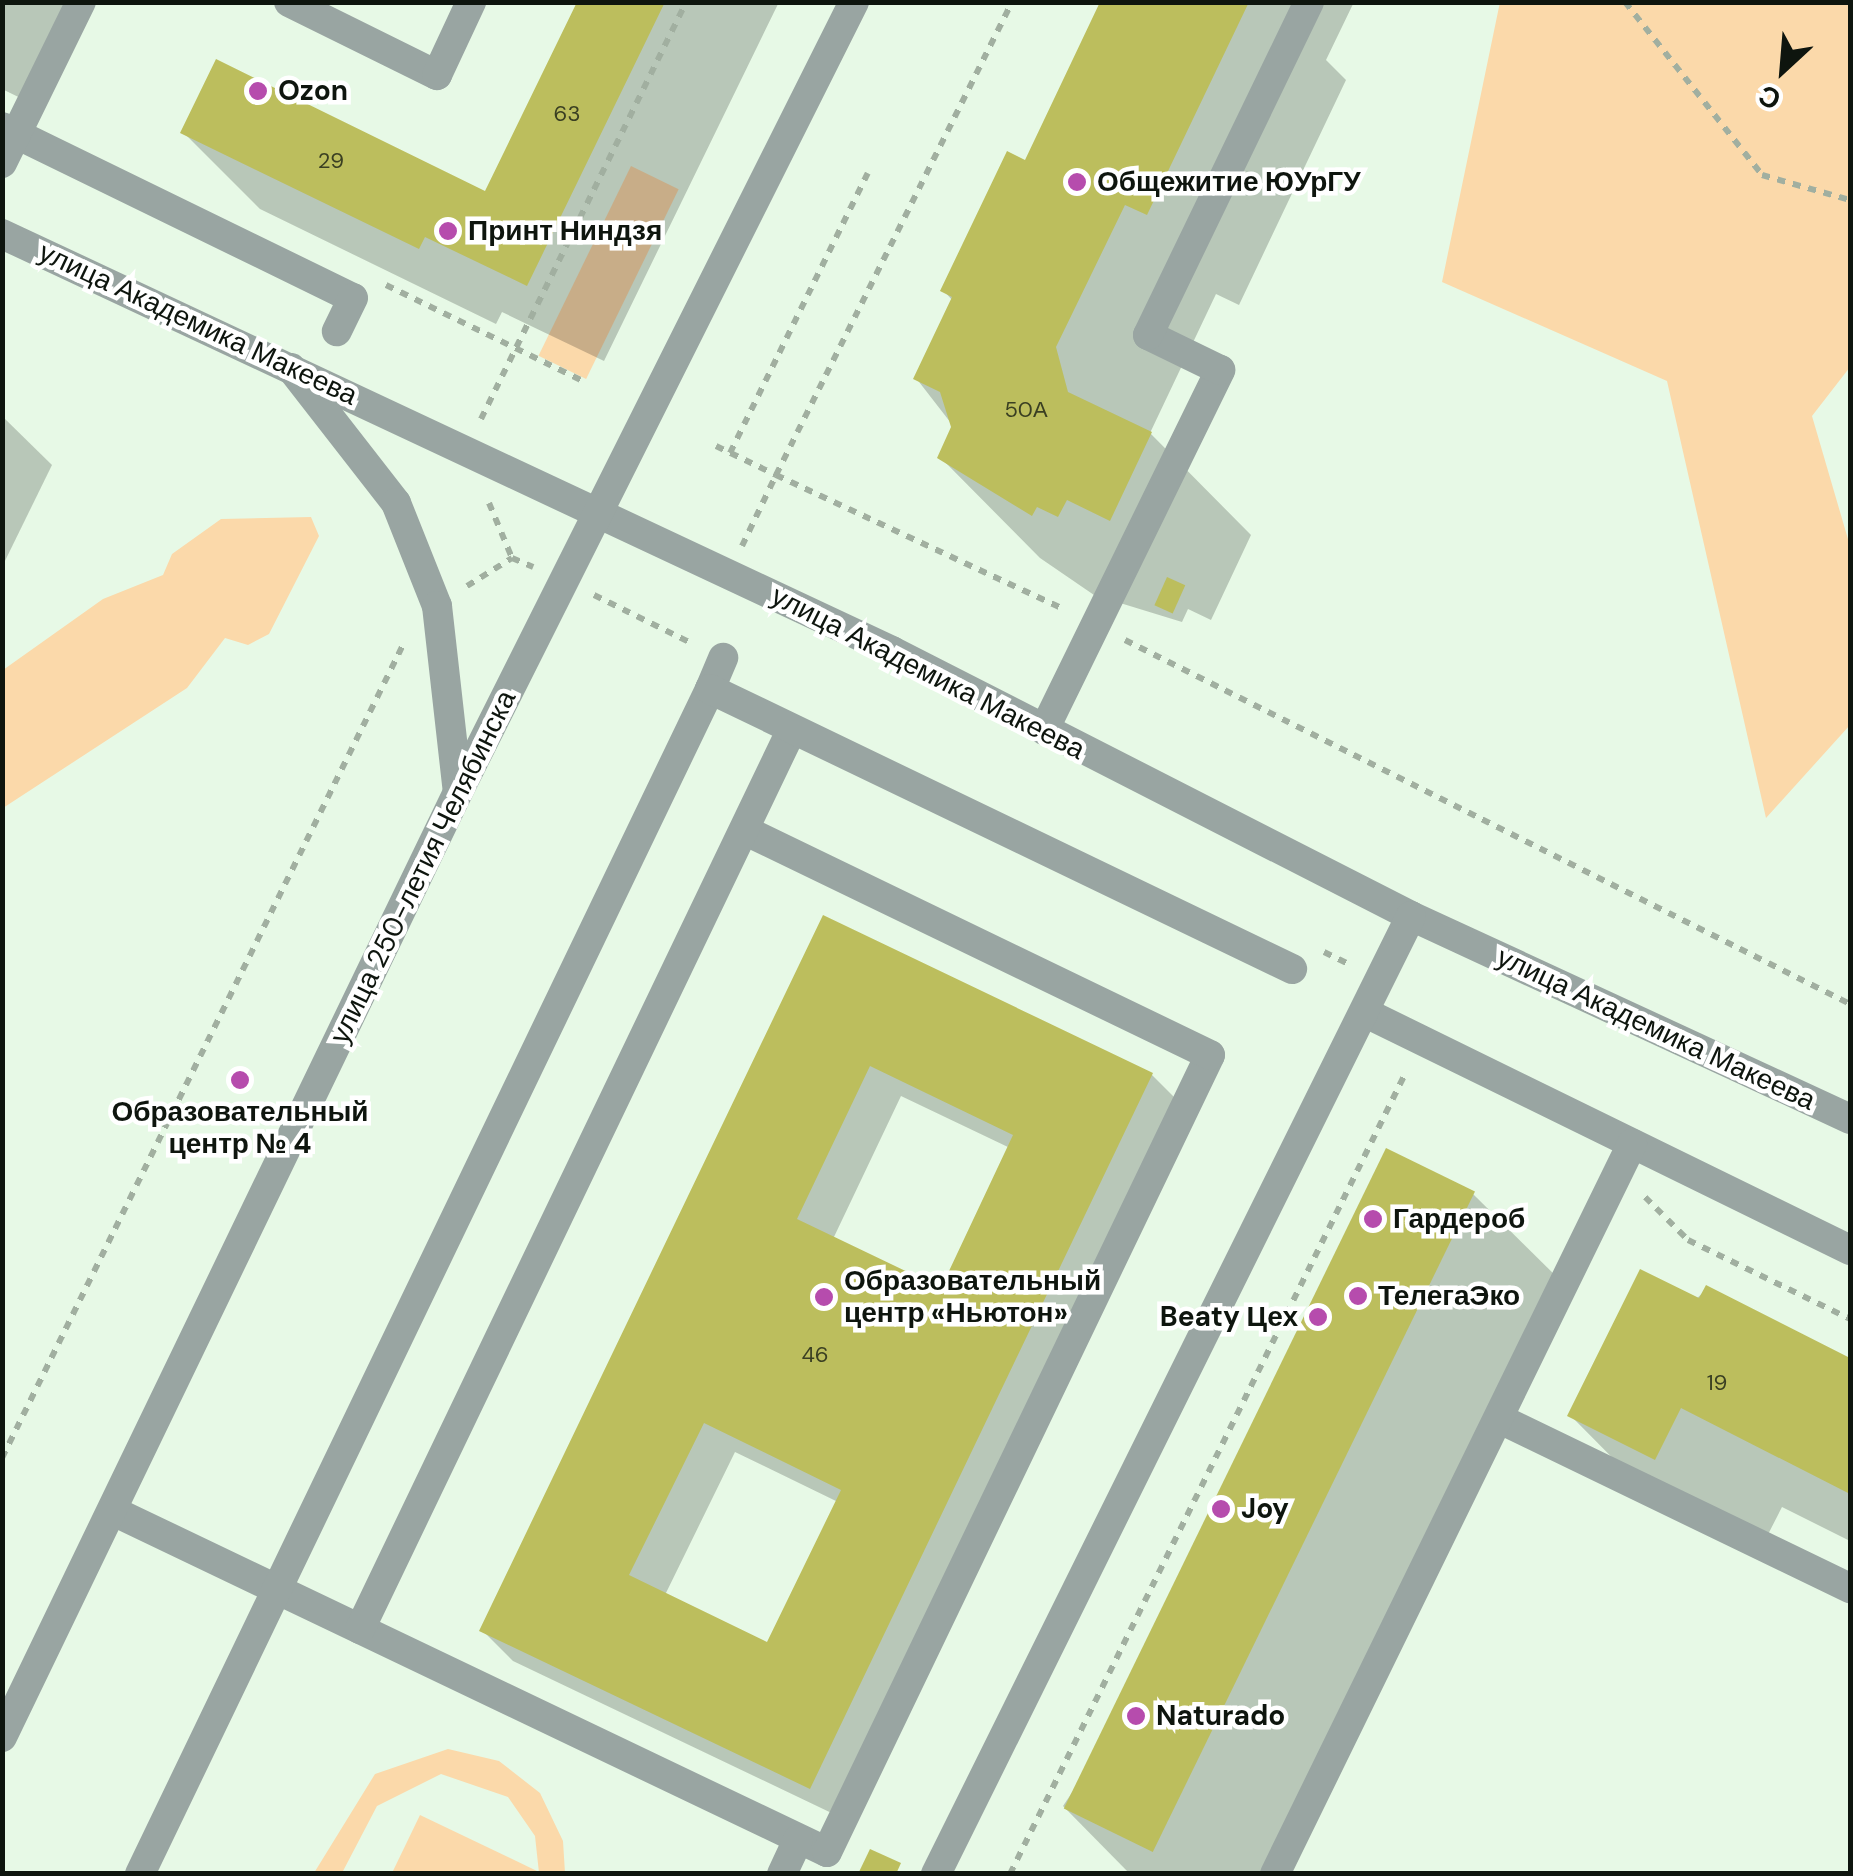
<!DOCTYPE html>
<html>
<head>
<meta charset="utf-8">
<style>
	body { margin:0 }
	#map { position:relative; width:1853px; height:1876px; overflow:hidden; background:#e7f9e6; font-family:"DM Sans",sans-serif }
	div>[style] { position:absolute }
	.green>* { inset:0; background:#fbd9aa; transform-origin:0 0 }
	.shadow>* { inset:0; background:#0003 }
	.building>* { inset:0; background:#bcbe5d; transform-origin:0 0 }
	.path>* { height:6px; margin-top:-3px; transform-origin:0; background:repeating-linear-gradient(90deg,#a1afa0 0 8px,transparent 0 16px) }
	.minor>* { height:30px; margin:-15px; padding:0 15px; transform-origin:15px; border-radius:15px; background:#99a5a2 }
	.dots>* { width:28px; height:28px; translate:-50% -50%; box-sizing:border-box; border:5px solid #fff; border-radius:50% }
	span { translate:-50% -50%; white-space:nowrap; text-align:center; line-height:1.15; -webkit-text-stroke:9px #fff; paint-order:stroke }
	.number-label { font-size:22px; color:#3a3f22 }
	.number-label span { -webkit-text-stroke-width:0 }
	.poi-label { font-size:28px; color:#0e150e; font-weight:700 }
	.left { translate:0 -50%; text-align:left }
	.right { translate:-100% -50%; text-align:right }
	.street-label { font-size:28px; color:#0e150e }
	.frame { position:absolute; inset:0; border:5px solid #0e150e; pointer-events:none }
	.north { position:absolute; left:1733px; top:20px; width:100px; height:100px; -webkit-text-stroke:8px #fff; paint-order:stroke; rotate:206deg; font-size:28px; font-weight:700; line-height:40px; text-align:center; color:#0e150e }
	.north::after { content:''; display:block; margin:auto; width:35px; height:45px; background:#0e150e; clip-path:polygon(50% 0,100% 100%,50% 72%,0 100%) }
</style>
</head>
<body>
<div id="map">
	<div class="green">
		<div style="clip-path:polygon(1500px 2px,1850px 3px,1850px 367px,1812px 416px,1850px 546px,1850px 725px,1766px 818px,1667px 381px,1442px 282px)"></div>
		<div style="left:631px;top:166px;width:53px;height:211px;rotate:26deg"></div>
		<div style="clip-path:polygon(311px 517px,319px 536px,269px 634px,248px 645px,225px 638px,187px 688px,3px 808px,3px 670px,103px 599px,163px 575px,172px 554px,221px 519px)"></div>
		<div style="clip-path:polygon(448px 1749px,499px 1761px,540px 1793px,563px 1841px,565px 1873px,539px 1873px,535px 1836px,508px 1797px,441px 1774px,377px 1806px,342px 1873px,314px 1873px,375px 1774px)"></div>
		<div style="clip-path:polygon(420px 1815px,537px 1871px,536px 1873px,392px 1873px)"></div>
	</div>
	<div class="shadow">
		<div style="clip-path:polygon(2px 2px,93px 2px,41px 108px,2px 89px)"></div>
		<div style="clip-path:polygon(580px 2px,779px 2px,604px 361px,502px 312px,496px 324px,260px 209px,183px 132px,486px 194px)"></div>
		<div style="clip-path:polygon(1103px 2px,1354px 2px,1326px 60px,1346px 80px,1239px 305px,1216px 294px,1150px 433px,1251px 535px,1211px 620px,1188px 609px,1182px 622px,1094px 595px,1040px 558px,940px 457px,954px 427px,916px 378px,953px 301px,943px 290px,1026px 163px)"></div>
		<div style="clip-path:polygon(2px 416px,52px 465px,2px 567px)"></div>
		<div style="clip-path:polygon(evenodd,824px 918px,1152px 1075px,1183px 1106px,842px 1818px,513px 1661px,482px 1630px,824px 918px,901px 1096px,1010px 1148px,942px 1291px,833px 1239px,901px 1096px,824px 918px,735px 1452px,838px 1502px,768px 1646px,665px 1595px,735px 1452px)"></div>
		<div style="clip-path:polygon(1473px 1194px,1565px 1285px,1274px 1874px,1130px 1874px,1063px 1806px)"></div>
		<div style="clip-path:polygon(1707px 1289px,1850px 1361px,1850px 1541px,1782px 1507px,1756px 1558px,1670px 1516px,1570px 1415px)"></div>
	</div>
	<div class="building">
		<div style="clip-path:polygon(577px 2px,665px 2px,527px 286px,425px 237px,419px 249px,180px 133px,216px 59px,485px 191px)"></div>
		<div style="clip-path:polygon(1100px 2px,1249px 2px,1147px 215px,1125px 205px,1056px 347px,1068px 392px,1152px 432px,1110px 521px,1067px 500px,1058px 517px,1037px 507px,1032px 516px,937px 458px,951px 427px,940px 392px,913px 379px,952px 297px,940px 291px,1007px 151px,1025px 160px)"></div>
		<div style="left:1167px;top:577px;width:20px;height:31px;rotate:24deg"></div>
		<div style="clip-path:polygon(evenodd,823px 915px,1153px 1073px,810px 1789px,479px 1631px,823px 915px,870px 1066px,1013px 1135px,941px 1288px,797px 1219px,870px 1066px,823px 915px,704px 1423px,841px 1490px,767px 1642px,629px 1575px,704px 1423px)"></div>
		<div style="left:1386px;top:1148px;width:99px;height:735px;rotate:26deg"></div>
		<div style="clip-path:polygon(1640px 1269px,1699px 1298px,1706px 1285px,1850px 1358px,1850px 1494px,1681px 1408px,1655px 1460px,1567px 1416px)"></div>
		<div style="clip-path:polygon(870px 1849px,901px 1863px,896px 1874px,858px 1874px)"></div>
	</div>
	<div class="path">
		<div style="left:1625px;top:2px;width:221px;rotate:51.6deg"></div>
		<div style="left:1762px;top:175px;width:91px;rotate:15.9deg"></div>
		<div style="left:386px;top:285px;width:219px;rotate:26deg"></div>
		<div style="left:481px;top:419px;width:465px;rotate:-63.8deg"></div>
		<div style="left:716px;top:446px;width:67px;rotate:25.8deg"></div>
		<div style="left:776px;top:475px;width:529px;rotate:-63.48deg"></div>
		<div style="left:730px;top:453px;width:312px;rotate:-63.8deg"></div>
		<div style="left:489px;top:503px;width:60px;rotate:67.3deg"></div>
		<div style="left:512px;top:558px;width:23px;rotate:23deg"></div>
		<div style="left:742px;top:546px;width:79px;rotate:-64.4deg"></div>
		<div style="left:776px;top:475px;width:319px;rotate:25deg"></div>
		<div style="left:467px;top:586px;width:53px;rotate:-31.9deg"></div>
		<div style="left:594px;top:595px;width:108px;rotate:26.3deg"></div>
		<div style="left:1125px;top:640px;width:811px;rotate:26.66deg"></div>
		<div style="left:1324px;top:952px;width:28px;rotate:26deg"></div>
		<div style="left:1645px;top:1197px;width:61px;rotate:45deg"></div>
		<div style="left:1688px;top:1240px;width:180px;rotate:26deg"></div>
		<div style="left:2px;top:1458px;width:909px;rotate:-63.75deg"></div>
		<div style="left:1010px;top:1874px;width:894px;rotate:-63.72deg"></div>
	</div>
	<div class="minor">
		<div style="left:289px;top:2px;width:165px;rotate:26.3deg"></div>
		<div style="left:437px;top:75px;width:81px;rotate:-65deg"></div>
		<div style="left:2px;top:127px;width:390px;rotate:26deg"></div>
		<div style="left:353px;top:298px;width:37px;rotate:116deg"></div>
		<div style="left:2px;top:163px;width:179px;rotate:-63.9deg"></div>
		<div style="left:2px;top:234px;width:983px;rotate:25.1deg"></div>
		<div style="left:892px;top:651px;width:583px;rotate:27.05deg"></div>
		<div style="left:1411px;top:916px;width:484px;rotate:24.8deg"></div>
		<div style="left:291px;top:368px;width:171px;rotate:52.1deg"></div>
		<div style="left:396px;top:503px;width:111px;rotate:68.3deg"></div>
		<div style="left:437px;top:606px;width:187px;rotate:83.6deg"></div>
		<div style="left:710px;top:689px;width:34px;rotate:-67deg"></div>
		<div style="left:1044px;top:730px;width:401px;rotate:-63.9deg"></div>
		<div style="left:1220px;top:370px;width:80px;rotate:-154.1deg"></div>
		<div style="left:1148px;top:335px;width:370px;rotate:-64.2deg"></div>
		<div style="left:1366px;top:1013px;width:539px;rotate:26.09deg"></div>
		<div style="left:1500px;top:1419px;width:389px;rotate:25.8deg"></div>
		<div style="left:113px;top:1511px;width:791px;rotate:25.53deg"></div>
		<div style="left:827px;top:1852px;width:884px;rotate:-64.33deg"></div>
		<div style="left:1210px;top:1055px;width:517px;rotate:-154.23deg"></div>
		<div style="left:360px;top:1629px;width:998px;rotate:-64.36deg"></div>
		<div style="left:2px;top:1737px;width:1049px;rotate:-64.24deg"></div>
		<div style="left:458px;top:792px;width:884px;rotate:-63.38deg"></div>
		<div style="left:140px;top:1874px;width:1315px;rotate:-64.31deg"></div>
		<div style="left:710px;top:689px;width:646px;rotate:25.69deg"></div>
		<div style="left:782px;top:1874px;width:38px;rotate:-65deg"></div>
		<div style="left:936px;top:1874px;width:1069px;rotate:-63.63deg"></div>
		<div style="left:1275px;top:1874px;width:813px;rotate:-63.94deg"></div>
	</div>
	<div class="dots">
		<div style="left:258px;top:91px;background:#b64cad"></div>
		<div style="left:1077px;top:182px;background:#b64cad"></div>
		<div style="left:448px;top:231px;background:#b64cad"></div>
		<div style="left:240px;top:1080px;background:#b64cad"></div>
		<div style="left:1373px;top:1219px;background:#b64cad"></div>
		<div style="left:1358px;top:1296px;background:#b64cad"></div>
		<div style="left:824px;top:1297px;background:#b64cad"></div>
		<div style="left:1318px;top:1317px;background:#b64cad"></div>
		<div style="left:1221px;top:1509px;background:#b64cad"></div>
		<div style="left:1136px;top:1716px;background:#b64cad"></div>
	</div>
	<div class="number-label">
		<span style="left:567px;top:114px">63</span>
		<span style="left:331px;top:161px">29</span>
		<span style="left:1026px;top:410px">50А</span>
		<span style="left:815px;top:1355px">46</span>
		<span style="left:1717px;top:1383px">19</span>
	</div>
	<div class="poi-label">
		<span class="left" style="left:278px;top:91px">Ozon</span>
		<span class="left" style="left:1097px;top:182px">Общежитие ЮУрГУ</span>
		<span class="left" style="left:468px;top:231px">Принт Ниндзя</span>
		<span style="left:240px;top:1128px">Образовательный<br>центр № 4</span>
		<span class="left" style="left:1393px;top:1219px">Гардероб</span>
		<span class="left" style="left:844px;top:1297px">Образовательный<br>центр «Ньютон»</span>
		<span class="left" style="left:1378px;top:1296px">ТелегаЭко</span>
		<span class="right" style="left:1298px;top:1317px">Beaty Цех</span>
		<span class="left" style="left:1241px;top:1509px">Joy</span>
		<span class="left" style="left:1156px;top:1716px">Naturado</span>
	</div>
	<div class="street-label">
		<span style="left:198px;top:324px;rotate:25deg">улица Академика Макеева</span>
		<span style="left:928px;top:673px;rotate:27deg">улица Академика Макеева</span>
		<span style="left:423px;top:867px;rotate:-64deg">улица 250-летия Челябинска</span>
		<span style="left:1656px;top:1029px;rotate:25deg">улица Академика Макеева</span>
	</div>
	<div class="frame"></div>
	<div class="north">С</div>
</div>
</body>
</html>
